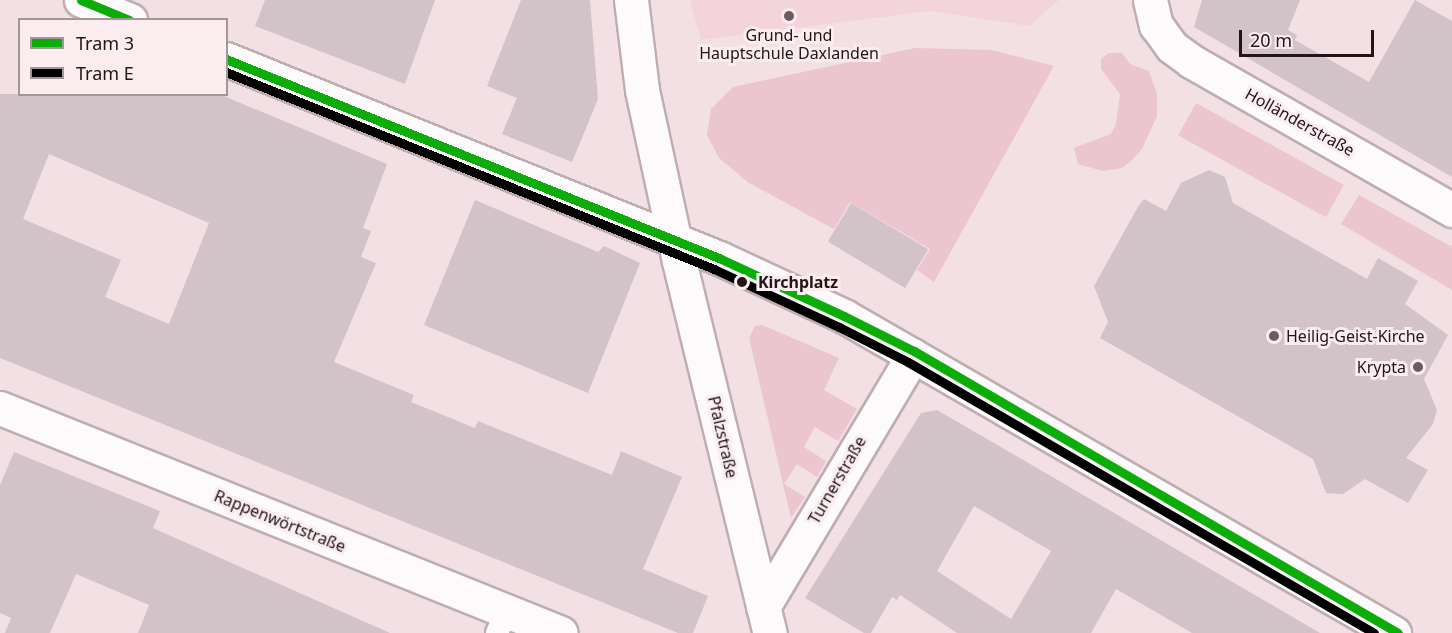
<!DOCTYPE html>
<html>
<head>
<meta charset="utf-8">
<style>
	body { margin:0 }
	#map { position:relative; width:1452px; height:633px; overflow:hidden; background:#f3e0e5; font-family:"Noto Sans",sans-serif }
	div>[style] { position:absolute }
	.built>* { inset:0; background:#f4d4dc }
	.green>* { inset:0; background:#ebc5d0; transform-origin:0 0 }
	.building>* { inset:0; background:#d1c3c7; transform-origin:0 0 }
	.roads { filter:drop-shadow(2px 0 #beaeb2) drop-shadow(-2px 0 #beaeb2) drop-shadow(0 2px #beaeb2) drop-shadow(0 -2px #beaeb2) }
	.service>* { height:22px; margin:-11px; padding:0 11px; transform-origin:11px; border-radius:11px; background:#fdfafb }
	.minor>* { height:33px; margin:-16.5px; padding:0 16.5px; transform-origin:16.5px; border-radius:16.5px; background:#fdfafb }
	.tram-1>* { height:9px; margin:-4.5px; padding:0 4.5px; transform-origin:4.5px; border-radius:4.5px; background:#0cad08 }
	.tram-2>* { height:9px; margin:-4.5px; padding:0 4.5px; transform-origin:4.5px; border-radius:4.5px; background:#000 }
	.dots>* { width:16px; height:16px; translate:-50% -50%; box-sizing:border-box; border:3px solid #faecef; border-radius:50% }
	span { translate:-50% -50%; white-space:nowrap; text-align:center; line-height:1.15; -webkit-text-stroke:6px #faecef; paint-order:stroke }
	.poi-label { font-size:16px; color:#211518 }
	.left { translate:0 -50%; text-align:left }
	.right { translate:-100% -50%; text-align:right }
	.street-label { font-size:16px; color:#211518 }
	.stop-label { font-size:16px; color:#211518; font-weight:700 }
	.legend { position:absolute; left:18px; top:18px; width:210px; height:78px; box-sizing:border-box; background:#faecef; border:2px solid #a39699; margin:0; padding:8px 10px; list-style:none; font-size:18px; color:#211518 }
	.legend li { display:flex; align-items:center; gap:12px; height:30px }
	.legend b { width:30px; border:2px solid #a39699 }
	.scale { position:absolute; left:1239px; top:30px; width:135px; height:27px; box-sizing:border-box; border:3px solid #211518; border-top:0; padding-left:8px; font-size:18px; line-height:21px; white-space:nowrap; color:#211518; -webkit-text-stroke:4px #faecef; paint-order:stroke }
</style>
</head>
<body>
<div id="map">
	<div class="built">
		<div style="clip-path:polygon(690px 0,1059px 0,1029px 26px,929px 11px,701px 40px)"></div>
	</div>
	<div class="green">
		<div style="clip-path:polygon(915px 48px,991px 50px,1054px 66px,934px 282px,917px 270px,930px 249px,850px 202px,834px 229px,749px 183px,719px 158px,707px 135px,711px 109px,733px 87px)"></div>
		<div style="clip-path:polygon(1109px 53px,1122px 53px,1130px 64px,1149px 71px,1157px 94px,1157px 116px,1142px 149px,1131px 161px,1122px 168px,1103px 171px,1078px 164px,1074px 148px,1111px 134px,1116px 124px,1120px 94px,1101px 69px,1101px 59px)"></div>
		<div style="left:1196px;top:103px;width:169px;height:37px;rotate:29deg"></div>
		<div style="clip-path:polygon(1359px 195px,1452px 247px,1452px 290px,1341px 224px)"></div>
		<div style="clip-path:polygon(762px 325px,839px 358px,824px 390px,857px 409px,838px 441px,815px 427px,804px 447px,826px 461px,817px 477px,797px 464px,784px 484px,805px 497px,791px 518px,749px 338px,755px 326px)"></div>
	</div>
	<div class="building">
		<div style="clip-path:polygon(265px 0,435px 0,405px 84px,255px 26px)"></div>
		<div style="clip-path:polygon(521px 0,590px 0,598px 99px,572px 162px,502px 134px,517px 98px,487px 86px)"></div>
		<div style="clip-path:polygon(1202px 0,1300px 0,1288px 30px,1297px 35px,1295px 40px,1369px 82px,1415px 0,1452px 21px,1452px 177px,1194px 27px)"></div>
		<div style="clip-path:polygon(evenodd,0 94px,219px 94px,387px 164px,363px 228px,371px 231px,361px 257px,376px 263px,334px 362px,414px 395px,411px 402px,475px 428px,478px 421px,612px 475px,621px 451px,682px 477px,643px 569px,708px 596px,693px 633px,678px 633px,0 358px,0 94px,49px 154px,209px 223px,169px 324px,105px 297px,121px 260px,23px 219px,49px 154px)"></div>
		<div style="clip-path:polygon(1209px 170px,1225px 177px,1233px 203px,1367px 279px,1378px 258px,1418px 281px,1405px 304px,1448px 335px,1424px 379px,1437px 410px,1433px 424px,1406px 458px,1428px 470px,1408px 503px,1365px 479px,1343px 494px,1326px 493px,1313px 459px,1100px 338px,1108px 322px,1094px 286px,1139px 205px,1144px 199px,1166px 211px,1181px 183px)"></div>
		<div style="clip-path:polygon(475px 200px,598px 252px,604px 246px,640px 263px,588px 393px,424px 325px)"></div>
		<div style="left:851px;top:203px;width:90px;height:45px;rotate:31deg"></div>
		<div style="clip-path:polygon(evenodd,937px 410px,1037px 468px,1320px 633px,1192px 633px,1116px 589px,1091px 633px,957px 633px,900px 595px,897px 600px,892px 597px,871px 633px,864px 633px,805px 598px,921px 413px,937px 410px,974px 506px,1051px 551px,1011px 619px,937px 571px,974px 506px)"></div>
		<div style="clip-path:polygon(14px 452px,160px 511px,153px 528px,390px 633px,138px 633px,149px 605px,76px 574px,50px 633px,5px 633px,11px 618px,0 613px,0 485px)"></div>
	</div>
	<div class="roads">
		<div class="service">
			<div style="left:497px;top:633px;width:23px;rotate:-67deg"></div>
		</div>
		<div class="minor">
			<div style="left:81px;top:0;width:53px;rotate:22.2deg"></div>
			<div style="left:631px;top:0;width:91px;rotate:83deg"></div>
			<div style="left:642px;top:90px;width:175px;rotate:77.8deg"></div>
			<div style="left:679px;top:261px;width:383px;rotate:76.3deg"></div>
			<div style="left:1150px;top:0;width:26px;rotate:77deg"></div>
			<div style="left:1156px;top:25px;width:27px;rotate:54deg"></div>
			<div style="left:1172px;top:47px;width:24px;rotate:36deg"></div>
			<div style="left:1191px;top:61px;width:301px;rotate:29.7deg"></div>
			<div style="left:226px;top:59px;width:532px;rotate:21.98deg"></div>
			<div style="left:719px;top:258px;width:138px;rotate:24.9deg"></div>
			<div style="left:844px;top:316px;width:635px;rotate:29.96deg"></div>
			<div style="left:0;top:408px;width:604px;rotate:21.85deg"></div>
			<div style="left:763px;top:607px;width:293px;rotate:-59.2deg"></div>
		</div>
	</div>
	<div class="tram-1">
		<div style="left:81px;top:0;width:52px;rotate:22.6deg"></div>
		<div style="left:226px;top:59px;width:532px;rotate:21.98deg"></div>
		<div style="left:719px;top:258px;width:138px;rotate:24.9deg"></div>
		<div style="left:844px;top:316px;width:78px;rotate:26.6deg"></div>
		<div style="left:914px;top:351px;width:560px;rotate:30.23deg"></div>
	</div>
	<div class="tram-2">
		<div style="left:226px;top:72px;width:526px;rotate:21.98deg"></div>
		<div style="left:714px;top:269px;width:138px;rotate:24.9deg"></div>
		<div style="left:839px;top:327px;width:77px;rotate:26.9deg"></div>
		<div style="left:908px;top:362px;width:539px;rotate:30.18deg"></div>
	</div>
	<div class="dots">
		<div style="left:789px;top:16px;background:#6a5c60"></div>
		<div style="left:742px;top:282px;background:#211518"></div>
		<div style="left:1274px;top:336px;background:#6a5c60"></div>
		<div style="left:1418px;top:367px;background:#6a5c60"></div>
	</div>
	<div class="poi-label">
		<span style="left:789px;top:44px">Grund- und<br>Hauptschule Daxlanden</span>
		<span class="left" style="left:1286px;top:336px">Heilig-Geist-Kirche</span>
		<span class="right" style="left:1406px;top:367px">Krypta</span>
	</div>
	<div class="street-label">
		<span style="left:1300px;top:122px;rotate:29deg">Holländerstraße</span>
		<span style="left:723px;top:437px;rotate:77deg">Pfalzstraße</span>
		<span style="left:837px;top:480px;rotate:-60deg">Turnerstraße</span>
		<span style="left:280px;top:521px;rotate:22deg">Rappenwörtstraße</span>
	</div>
	<div class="stop-label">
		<span class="left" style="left:758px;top:282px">Kirchplatz</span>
	</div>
	<ul class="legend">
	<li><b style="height:8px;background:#0cad08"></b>Tram 3</li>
	<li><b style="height:8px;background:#000"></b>Tram E</li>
	</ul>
	<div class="scale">20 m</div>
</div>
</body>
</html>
